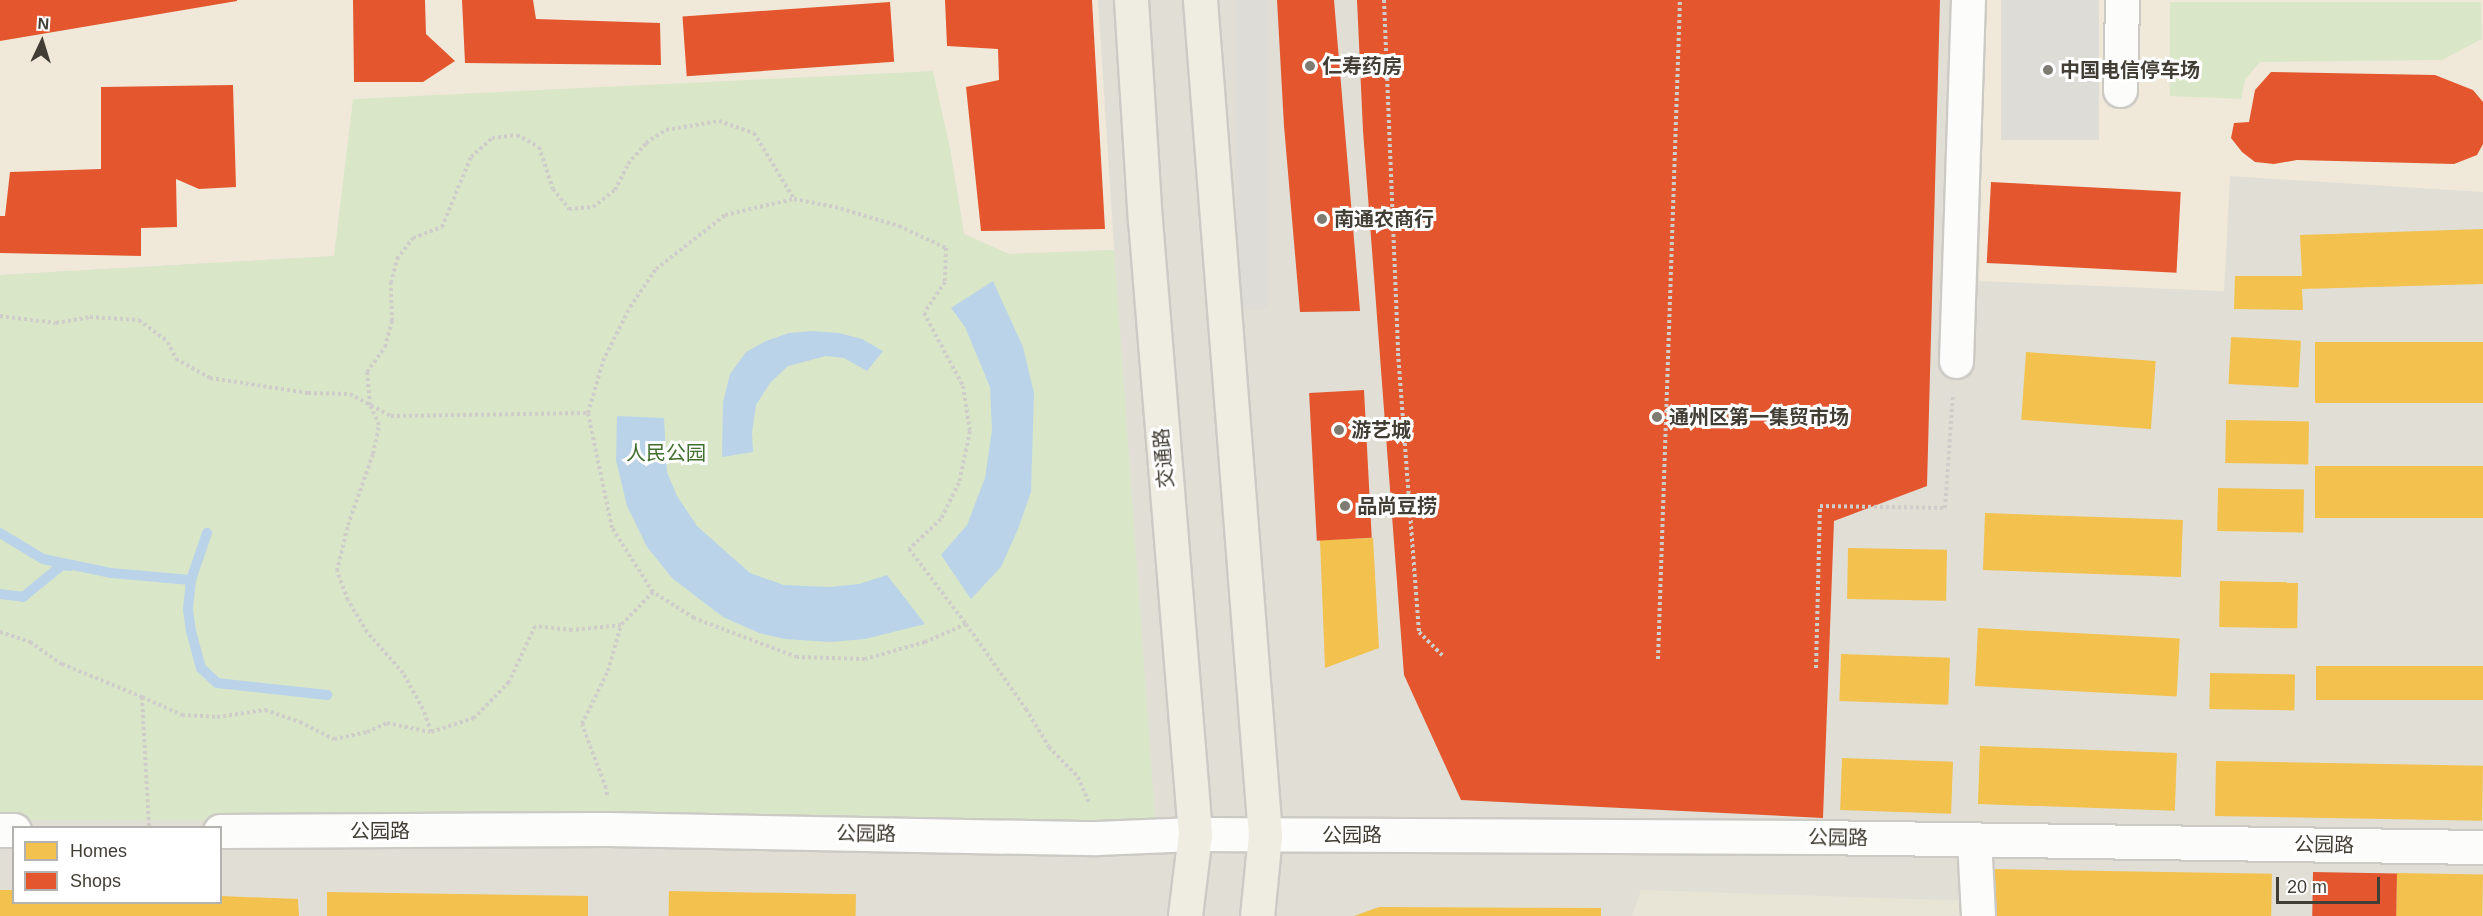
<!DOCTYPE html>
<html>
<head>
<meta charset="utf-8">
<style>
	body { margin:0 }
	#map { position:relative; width:2483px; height:916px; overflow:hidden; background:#eeede7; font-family:Helvetica,"Noto Sans SC",sans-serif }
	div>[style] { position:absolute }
	.residential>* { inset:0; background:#e1dfd5 }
	.commercial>* { inset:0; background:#f0e9da }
	.education>* { inset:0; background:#e8e5d7 }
	.green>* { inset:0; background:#d9e7c8 }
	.parking>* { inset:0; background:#dddcd7; transform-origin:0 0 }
	.water>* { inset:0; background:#bad3e9 }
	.homes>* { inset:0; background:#f2c14e; transform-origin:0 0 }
	.shops>* { inset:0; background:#e4572e; transform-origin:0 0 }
	.stream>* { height:10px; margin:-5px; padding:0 5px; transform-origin:5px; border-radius:5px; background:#bad3e9 }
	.path>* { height:4px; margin-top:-2px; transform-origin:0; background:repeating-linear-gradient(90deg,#cfcdca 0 3px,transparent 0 6px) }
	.roads { filter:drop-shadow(2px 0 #cccac5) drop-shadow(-2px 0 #cccac5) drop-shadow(0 2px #cccac5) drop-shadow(0 -2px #cccac5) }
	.minor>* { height:33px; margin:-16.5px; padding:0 16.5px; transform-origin:16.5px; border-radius:16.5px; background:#fcfcfb }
	.major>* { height:33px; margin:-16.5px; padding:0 16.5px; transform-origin:16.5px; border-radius:16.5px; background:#efece2 }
	.dots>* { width:16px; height:16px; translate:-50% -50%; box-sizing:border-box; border:3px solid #fff; border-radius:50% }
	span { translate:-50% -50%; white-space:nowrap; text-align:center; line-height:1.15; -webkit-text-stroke:6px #fff; paint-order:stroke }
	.poi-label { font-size:20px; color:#423e35; font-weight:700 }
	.left { translate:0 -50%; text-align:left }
	.park-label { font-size:20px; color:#416f2d }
	.street-label { font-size:20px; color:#423e35 }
	.legend { position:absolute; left:12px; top:826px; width:210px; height:78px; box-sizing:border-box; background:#fff; border:2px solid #b3b2ae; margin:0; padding:8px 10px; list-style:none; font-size:18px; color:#423e35 }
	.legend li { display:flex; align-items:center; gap:12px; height:30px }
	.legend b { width:30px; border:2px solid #b3b2ae }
	.north { position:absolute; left:12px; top:12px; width:60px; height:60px; -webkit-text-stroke:4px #fff; paint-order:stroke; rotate:4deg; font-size:16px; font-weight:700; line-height:24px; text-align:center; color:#423e35 }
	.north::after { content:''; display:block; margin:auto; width:21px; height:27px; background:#423e35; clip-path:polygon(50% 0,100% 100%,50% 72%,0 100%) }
	.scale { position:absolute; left:2276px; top:877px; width:104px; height:27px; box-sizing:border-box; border:3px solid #423e35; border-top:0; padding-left:8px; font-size:18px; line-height:21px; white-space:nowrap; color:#423e35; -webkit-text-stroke:4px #fff; paint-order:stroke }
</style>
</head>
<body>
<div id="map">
	<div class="residential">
		<div style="clip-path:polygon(evenodd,0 0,2483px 0,2483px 916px,0 916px,0 0,14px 828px,220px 828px,220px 902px,14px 902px,14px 828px)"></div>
	</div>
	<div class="commercial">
		<div style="clip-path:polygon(0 0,1098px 0,1114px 250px,1009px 254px,964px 234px,950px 148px,335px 256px,0 275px)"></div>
		<div style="clip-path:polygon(1985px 0,2483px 0,2483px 192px,2230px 176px,2224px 291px,1979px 281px)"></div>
	</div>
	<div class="education">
		<div style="clip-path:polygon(1641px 890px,1969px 901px,1968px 916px,1632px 916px)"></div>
	</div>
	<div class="green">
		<div style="clip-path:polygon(2170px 2px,2481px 2px,2482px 39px,2442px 60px,2260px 62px,2245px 80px,2241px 99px,2170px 96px)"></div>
		<div style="clip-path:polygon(933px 71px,950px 148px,964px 234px,1009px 254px,1114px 250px,1155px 818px,1098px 821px,0 820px,0 275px,334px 256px,353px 99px)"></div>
	</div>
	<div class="parking">
		<div style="left:1236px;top:0;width:32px;height:309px"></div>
		<div style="left:2001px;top:0;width:98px;height:140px"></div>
	</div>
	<div class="water">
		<div style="clip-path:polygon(993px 281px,1023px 347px,1034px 393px,1031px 492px,1018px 529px,1001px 567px,971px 599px,941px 555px,967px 525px,985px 478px,992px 430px,990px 387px,965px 327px,951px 308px)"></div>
		<div style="clip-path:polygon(813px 331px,839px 333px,862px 339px,883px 351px,867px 371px,844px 358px,826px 356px,788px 366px,770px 383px,756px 405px,752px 433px,753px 452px,722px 457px,723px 402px,730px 374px,746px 352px,766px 341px,789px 333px)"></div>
		<div style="clip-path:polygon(617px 416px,664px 418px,667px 472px,677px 496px,697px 526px,750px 573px,784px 585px,830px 587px,859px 584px,887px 575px,925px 624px,865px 639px,830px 642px,785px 639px,759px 633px,723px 617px,673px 579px,647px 547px,627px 506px,616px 460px)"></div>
	</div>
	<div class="homes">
		<div style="left:1404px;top:90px;width:196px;height:61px;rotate:2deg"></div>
		<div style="left:1704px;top:94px;width:194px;height:60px;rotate:3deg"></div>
		<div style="clip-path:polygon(2483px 229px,2483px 284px,2302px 289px,2303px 310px,2234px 309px,2235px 276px,2302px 276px,2300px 235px)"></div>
		<div style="left:1415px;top:246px;width:185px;height:56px;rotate:2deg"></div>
		<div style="left:1699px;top:246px;width:190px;height:60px;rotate:3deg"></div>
		<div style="left:2231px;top:337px;width:70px;height:47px;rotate:3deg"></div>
		<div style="left:2483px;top:342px;width:61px;height:168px;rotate:90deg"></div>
		<div style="left:2026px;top:352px;width:130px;height:68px;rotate:4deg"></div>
		<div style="left:1427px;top:404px;width:165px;height:62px;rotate:3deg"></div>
		<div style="left:1697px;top:414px;width:191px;height:62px;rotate:4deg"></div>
		<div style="left:2226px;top:420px;width:83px;height:43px;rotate:1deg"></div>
		<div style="left:2483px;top:466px;width:52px;height:168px;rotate:90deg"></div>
		<div style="left:2218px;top:488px;width:86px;height:43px;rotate:1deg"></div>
		<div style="left:1985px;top:513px;width:198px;height:57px;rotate:2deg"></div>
		<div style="clip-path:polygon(1373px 538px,1379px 648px,1325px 668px,1320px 540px)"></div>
		<div style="left:1848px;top:548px;width:99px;height:51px;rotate:1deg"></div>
		<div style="left:1449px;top:572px;width:145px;height:63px;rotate:1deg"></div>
		<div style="left:2220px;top:581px;width:78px;height:46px;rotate:1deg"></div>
		<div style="left:1678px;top:588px;width:83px;height:51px;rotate:1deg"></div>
		<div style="left:1978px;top:628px;width:202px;height:58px;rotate:3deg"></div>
		<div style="left:1841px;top:654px;width:109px;height:47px;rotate:2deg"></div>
		<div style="left:2316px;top:666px;width:167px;height:34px"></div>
		<div style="left:2210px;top:673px;width:85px;height:36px;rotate:1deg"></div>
		<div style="left:1463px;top:708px;width:306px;height:66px;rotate:2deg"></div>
		<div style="left:1980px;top:746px;width:197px;height:58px;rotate:2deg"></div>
		<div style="left:1842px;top:758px;width:111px;height:52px;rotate:2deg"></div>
		<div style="left:2216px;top:761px;width:267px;height:55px;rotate:1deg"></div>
		<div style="left:1995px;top:869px;width:277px;height:47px;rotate:1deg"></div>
		<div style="left:2397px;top:873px;width:86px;height:43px;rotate:1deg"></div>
		<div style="clip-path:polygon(0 890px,14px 890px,14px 903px,220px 903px,220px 896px,298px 899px,299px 916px,0 916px)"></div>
		<div style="left:669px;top:891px;width:187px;height:25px;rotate:1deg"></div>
		<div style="clip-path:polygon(327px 892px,588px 896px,588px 916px,327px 916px)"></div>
		<div style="clip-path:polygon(1379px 907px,1601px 908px,1601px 916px,1354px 916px)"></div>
	</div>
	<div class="shops">
		<div style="clip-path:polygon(0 0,237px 0,237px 1px,0 41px)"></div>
		<div style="clip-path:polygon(353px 0,425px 0,426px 34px,455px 61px,423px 82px,354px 82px)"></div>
		<div style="clip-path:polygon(462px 0,533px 0,536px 19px,660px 23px,661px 65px,465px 63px)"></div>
		<div style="clip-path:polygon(945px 0,1092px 0,1105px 229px,981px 231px,966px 87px,999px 80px,998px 49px,947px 46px)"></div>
		<div style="clip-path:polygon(1277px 0,1334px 0,1360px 311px,1300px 312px,1284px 126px)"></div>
		<div style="clip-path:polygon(1357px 0,1940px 0,1927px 486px,1834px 521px,1823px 818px,1461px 800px,1404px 675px,1363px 131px)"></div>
		<div style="left:890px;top:2px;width:60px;height:208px;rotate:86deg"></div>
		<div style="clip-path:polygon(2271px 72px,2435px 75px,2473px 90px,2483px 102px,2483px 144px,2477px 155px,2454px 164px,2297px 160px,2274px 164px,2255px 162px,2242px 152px,2231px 138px,2234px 123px,2249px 122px,2255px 90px)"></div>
		<div style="clip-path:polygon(233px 85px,236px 187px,199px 189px,176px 179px,177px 227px,141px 228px,141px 256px,0 253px,0 216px,5px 216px,10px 172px,101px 169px,101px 87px)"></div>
		<div style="left:1991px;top:182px;width:190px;height:81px;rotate:3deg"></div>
		<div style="left:1364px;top:390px;width:148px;height:55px;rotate:87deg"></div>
		<div style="left:2313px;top:872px;width:84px;height:44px;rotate:1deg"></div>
	</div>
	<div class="stream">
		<div style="left:0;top:533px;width:50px;rotate:31.2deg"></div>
		<div style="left:43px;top:559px;width:69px;rotate:11.6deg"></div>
		<div style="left:111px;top:573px;width:80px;rotate:5deg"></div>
		<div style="left:191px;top:580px;width:50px;rotate:-71.2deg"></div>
		<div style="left:191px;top:580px;width:30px;rotate:96deg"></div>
		<div style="left:188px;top:610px;width:21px;rotate:82deg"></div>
		<div style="left:191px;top:631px;width:38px;rotate:75deg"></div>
		<div style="left:201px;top:668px;width:22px;rotate:43deg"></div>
		<div style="left:217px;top:683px;width:111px;rotate:6.2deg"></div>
		<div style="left:0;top:594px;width:23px;rotate:7deg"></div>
		<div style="left:23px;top:597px;width:50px;rotate:-39.4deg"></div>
		<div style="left:62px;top:565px;width:8px;rotate:7deg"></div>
	</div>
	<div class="path">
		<div style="left:1384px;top:0;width:353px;rotate:87.7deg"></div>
		<div style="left:1398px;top:353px;width:280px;rotate:85.7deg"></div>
		<div style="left:1419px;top:632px;width:33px;rotate:45deg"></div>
		<div style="left:0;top:316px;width:56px;rotate:7.1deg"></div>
		<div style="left:56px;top:323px;width:35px;rotate:-10deg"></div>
		<div style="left:90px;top:317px;width:49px;rotate:3.5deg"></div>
		<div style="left:139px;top:320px;width:36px;rotate:37deg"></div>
		<div style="left:168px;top:342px;width:19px;rotate:65deg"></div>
		<div style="left:176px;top:359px;width:39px;rotate:29deg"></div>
		<div style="left:210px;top:378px;width:99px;rotate:8.7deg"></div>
		<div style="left:308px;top:393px;width:42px;rotate:1.4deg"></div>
		<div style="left:350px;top:394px;width:47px;rotate:28.2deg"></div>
		<div style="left:391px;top:416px;width:197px;rotate:-0.9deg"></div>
		<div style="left:653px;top:592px;width:46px;rotate:134.1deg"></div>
		<div style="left:621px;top:625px;width:49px;rotate:174.2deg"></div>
		<div style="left:572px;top:630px;width:37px;rotate:-174deg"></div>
		<div style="left:535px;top:626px;width:62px;rotate:114.9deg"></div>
		<div style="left:509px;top:682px;width:50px;rotate:134.2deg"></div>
		<div style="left:474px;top:718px;width:45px;rotate:162deg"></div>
		<div style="left:431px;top:732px;width:24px;rotate:-109deg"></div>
		<div style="left:423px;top:709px;width:41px;rotate:-119.1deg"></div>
		<div style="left:403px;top:673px;width:55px;rotate:-131.3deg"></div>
		<div style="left:367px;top:632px;width:37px;rotate:-121deg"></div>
		<div style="left:348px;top:600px;width:31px;rotate:-111deg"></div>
		<div style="left:337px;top:571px;width:47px;rotate:-76.6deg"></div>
		<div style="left:348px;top:525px;width:75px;rotate:-70.6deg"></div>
		<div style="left:373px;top:454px;width:30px;rotate:-78deg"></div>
		<div style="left:379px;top:425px;width:22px;rotate:-114deg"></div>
		<div style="left:370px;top:405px;width:33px;rotate:-95deg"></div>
		<div style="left:367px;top:372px;width:31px;rotate:-54deg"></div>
		<div style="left:385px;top:347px;width:27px;rotate:-75deg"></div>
		<div style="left:392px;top:321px;width:38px;rotate:-92deg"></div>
		<div style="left:391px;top:283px;width:25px;rotate:-76deg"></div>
		<div style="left:397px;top:259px;width:26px;rotate:-53deg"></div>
		<div style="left:413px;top:238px;width:31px;rotate:-21deg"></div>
		<div style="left:442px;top:227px;width:76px;rotate:-67.5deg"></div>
		<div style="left:471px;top:157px;width:28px;rotate:-42deg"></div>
		<div style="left:492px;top:138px;width:25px;rotate:-7deg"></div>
		<div style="left:517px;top:135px;width:25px;rotate:29deg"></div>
		<div style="left:539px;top:147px;width:44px;rotate:71.6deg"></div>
		<div style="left:553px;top:189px;width:26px;rotate:51deg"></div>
		<div style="left:569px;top:209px;width:24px;rotate:-5deg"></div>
		<div style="left:593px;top:207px;width:28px;rotate:-38deg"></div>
		<div style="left:615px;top:190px;width:29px;rotate:-63deg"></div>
		<div style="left:628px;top:164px;width:28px;rotate:-49deg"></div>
		<div style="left:646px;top:143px;width:24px;rotate:-33deg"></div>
		<div style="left:666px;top:130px;width:54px;rotate:-9.6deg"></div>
		<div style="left:719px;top:121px;width:37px;rotate:19deg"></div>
		<div style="left:754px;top:133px;width:77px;rotate:58.8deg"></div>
		<div style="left:966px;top:624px;width:45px;rotate:156.3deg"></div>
		<div style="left:925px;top:642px;width:62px;rotate:164.2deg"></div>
		<div style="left:865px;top:659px;width:68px;rotate:-178.3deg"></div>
		<div style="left:797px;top:657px;width:110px;rotate:-159.3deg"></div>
		<div style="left:694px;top:618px;width:49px;rotate:-147.6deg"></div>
		<div style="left:653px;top:592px;width:76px;rotate:-122.6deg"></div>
		<div style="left:612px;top:528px;width:117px;rotate:-101.8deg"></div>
		<div style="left:588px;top:413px;width:54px;rotate:-73.9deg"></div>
		<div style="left:603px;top:361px;width:60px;rotate:-63.4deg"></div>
		<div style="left:630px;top:307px;width:46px;rotate:-55.6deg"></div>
		<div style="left:656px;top:269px;width:88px;rotate:-38deg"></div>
		<div style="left:725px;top:215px;width:71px;rotate:-13.1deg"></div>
		<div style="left:794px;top:199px;width:42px;rotate:11deg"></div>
		<div style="left:835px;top:207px;width:67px;rotate:16.5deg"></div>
		<div style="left:899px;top:226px;width:52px;rotate:25.1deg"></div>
		<div style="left:946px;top:248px;width:34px;rotate:92deg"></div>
		<div style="left:945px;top:282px;width:37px;rotate:124deg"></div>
		<div style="left:924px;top:313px;width:83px;rotate:61.9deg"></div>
		<div style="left:963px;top:386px;width:46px;rotate:81.2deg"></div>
		<div style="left:970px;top:431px;width:53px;rotate:101.9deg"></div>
		<div style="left:959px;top:483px;width:40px;rotate:116.6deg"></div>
		<div style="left:941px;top:519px;width:44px;rotate:136.8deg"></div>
		<div style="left:909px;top:549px;width:94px;rotate:52.8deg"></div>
		<div style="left:966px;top:624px;width:104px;rotate:54.8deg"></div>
		<div style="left:1026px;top:709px;width:44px;rotate:58.8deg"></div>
		<div style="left:1049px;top:747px;width:42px;rotate:46deg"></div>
		<div style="left:1078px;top:777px;width:30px;rotate:67deg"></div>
		<div style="left:0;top:632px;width:32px;rotate:18deg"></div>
		<div style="left:30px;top:642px;width:39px;rotate:35deg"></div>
		<div style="left:62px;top:664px;width:87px;rotate:22.4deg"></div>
		<div style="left:142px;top:697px;width:131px;rotate:86.9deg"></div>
		<div style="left:1658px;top:659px;width:659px;rotate:-88.09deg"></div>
		<div style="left:1816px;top:668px;width:162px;rotate:-88.6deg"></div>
		<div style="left:1820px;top:506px;width:125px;rotate:0.9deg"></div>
		<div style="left:1945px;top:508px;width:113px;rotate:-86deg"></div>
		<div style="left:142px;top:697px;width:44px;rotate:24.2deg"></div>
		<div style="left:182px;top:715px;width:35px;rotate:3deg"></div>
		<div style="left:217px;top:717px;width:49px;rotate:-8.3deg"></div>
		<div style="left:265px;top:710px;width:37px;rotate:19deg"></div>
		<div style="left:300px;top:722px;width:38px;rotate:27deg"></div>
		<div style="left:334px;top:739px;width:34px;rotate:-12deg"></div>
		<div style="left:367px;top:732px;width:22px;rotate:-24deg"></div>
		<div style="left:387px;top:723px;width:44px;rotate:11.8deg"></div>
		<div style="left:607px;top:795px;width:7px;rotate:-98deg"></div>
		<div style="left:606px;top:788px;width:68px;rotate:-110.6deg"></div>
		<div style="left:582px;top:724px;width:59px;rotate:-63.9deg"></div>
		<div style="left:608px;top:671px;width:48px;rotate:-74.2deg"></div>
	</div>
	<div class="roads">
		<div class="minor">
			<div style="left:2120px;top:90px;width:90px;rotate:-88.7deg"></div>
			<div style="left:1956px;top:361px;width:361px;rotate:-88.1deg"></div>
			<div style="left:0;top:830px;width:14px"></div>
			<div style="left:220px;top:831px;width:388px;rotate:-0.3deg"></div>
			<div style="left:608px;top:829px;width:488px;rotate:1.1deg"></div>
			<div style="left:1096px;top:838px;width:99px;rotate:-2.3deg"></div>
			<div style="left:1195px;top:834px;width:619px;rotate:0.28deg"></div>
			<div style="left:1814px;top:837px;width:669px;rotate:0.86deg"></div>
			<div style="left:1974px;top:839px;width:77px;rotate:87deg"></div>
		</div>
		<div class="major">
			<div style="left:1131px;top:0;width:220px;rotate:86.4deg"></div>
			<div style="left:1145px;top:220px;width:616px;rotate:85.34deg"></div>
			<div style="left:1195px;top:834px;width:83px;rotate:97deg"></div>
			<div style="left:1200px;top:0;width:838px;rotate:85.55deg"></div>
			<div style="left:1265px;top:835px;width:81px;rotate:95.6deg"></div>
		</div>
	</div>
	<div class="dots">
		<div style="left:1310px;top:66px;background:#7e7b73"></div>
		<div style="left:2048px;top:70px;background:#7e7b73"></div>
		<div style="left:1322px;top:219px;background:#7e7b73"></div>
		<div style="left:1657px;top:417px;background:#7e7b73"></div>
		<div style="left:1339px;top:430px;background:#7e7b73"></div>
		<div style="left:1345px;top:506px;background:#7e7b73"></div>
	</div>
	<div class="poi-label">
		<span class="left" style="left:1322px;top:66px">仁寿药房</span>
		<span class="left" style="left:2060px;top:70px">中国电信停车场</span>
		<span class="left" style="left:1334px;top:219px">南通农商行</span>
		<span class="left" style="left:1669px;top:417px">通州区第一集贸市场</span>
		<span class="left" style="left:1351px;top:430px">游艺城</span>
		<span class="left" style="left:1357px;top:506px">品尚豆捞</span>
	</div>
	<div class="park-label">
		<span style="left:666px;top:453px">人民公园</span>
	</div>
	<div class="street-label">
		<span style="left:1164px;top:458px;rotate:-95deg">交通路</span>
		<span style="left:380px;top:831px">公园路</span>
		<span style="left:866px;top:834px;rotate:1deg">公园路</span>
		<span style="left:1352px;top:835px">公园路</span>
		<span style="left:1838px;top:838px;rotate:1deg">公园路</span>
		<span style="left:2324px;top:845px;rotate:1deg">公园路</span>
	</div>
	<ul class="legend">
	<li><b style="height:16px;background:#f2c14e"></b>Homes</li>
	<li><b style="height:16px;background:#e4572e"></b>Shops</li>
	</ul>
	<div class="north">N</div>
	<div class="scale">20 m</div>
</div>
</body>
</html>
